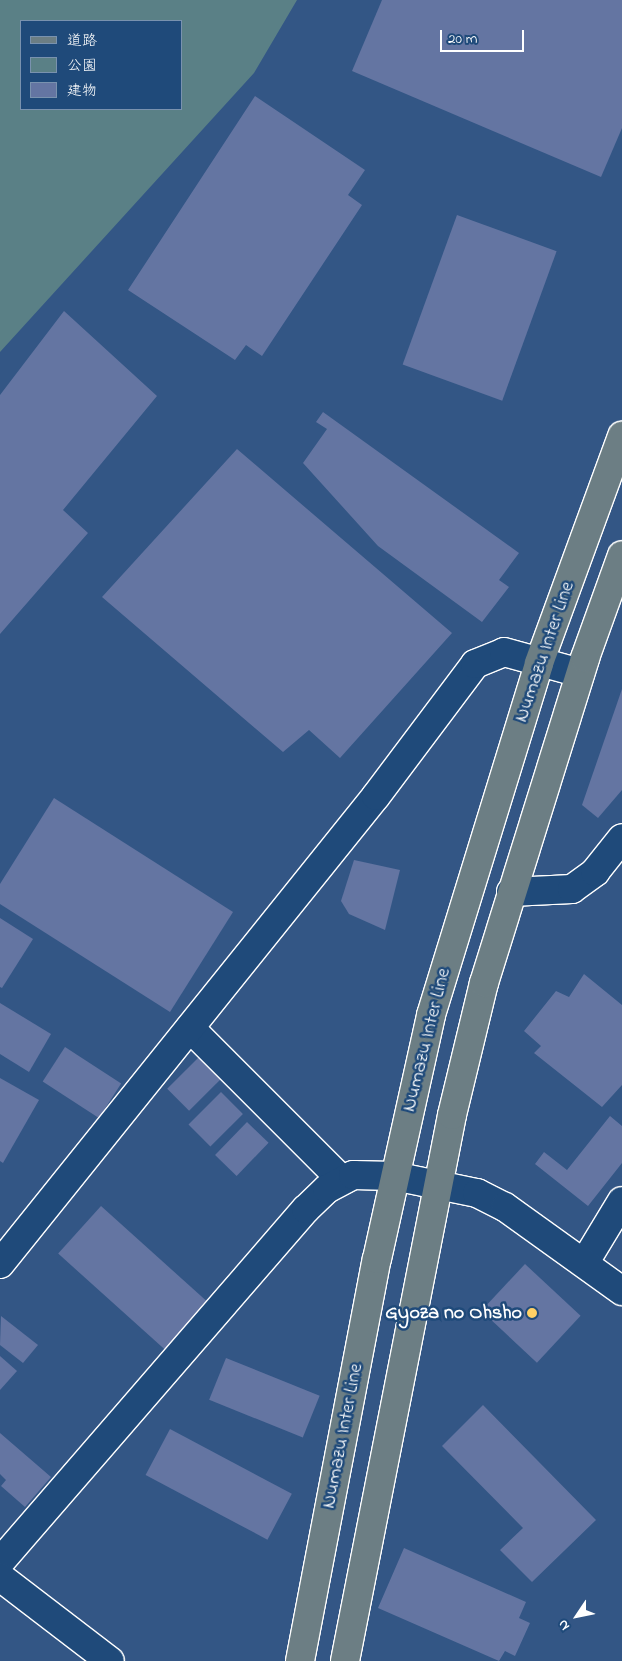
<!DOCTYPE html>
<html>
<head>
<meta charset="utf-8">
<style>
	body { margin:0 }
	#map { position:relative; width:622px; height:1661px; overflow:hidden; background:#335685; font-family:"Indie Flower","Klee One",sans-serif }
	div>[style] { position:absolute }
	.green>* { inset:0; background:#5a8086 }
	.building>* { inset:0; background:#6475a2; transform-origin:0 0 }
	.roads { filter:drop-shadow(1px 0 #fff) drop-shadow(-1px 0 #fff) drop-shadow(0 1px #fff) drop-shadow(0 -1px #fff) }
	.minor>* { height:28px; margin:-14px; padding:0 14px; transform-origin:14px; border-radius:14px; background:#1f4a7a }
	.tertiary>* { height:28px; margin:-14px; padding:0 14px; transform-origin:14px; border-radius:14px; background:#1f4a7a }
	.primary>* { height:28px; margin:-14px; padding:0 14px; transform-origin:14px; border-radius:14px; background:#6c7e84 }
	.dots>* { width:14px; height:14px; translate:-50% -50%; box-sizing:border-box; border:2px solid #1f4a7a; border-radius:50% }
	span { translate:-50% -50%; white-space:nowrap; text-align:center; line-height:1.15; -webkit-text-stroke:5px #1f4a7a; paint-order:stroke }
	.street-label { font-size:20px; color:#fff }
	.poi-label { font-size:20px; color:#fff; font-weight:700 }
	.right { translate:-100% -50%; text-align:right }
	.legend { position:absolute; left:20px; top:20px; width:162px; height:90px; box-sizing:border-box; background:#1f4a7a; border:1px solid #7992af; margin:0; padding:6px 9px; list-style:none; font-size:15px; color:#fff }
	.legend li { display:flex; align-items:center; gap:10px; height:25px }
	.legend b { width:25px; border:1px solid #7992af }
	.north { position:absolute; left:552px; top:1591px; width:50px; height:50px; -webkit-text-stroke:4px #1f4a7a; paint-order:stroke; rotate:236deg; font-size:14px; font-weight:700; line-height:20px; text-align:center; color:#fff }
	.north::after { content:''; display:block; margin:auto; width:18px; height:22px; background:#fff; clip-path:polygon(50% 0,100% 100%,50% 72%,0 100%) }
	.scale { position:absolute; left:440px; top:30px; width:84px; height:22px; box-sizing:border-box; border:2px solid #fff; border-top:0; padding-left:6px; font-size:15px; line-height:18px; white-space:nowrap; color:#fff; -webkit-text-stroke:4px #1f4a7a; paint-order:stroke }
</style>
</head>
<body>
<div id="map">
	<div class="green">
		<div style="clip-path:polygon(evenodd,0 0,297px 0,254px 73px,0 352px,0 0,21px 21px,181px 21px,181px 109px,21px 109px,21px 21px)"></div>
	</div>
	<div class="building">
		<div style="clip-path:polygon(382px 0,622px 0,622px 128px,601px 177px,352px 71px)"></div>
		<div style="clip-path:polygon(255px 96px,365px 170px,348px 195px,362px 205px,262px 356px,246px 345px,235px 360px,128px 290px)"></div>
		<div style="left:457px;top:215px;width:106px;height:159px;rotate:20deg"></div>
		<div style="clip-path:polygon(64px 311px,157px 396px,63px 510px,88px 533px,0 634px,0 395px)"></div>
		<div style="clip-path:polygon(323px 412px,519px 553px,499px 580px,509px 587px,482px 622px,378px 546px,303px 463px,327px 429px,316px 422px)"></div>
		<div style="clip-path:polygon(237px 449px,452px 633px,340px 758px,309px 730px,283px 752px,102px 597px)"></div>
		<div style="clip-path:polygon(622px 689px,622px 790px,598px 818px,582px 805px)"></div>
		<div style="clip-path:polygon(54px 798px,233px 912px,170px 1012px,0 904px,0 884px)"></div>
		<div style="clip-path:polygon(354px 860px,400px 870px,385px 930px,349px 914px,341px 901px)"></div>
		<div style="clip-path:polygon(0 918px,33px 939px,2px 988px,0 987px)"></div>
		<div style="clip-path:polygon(584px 974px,622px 1005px,622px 1085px,602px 1107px,534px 1053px,541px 1046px,524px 1031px,556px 991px,569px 997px)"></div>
		<div style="clip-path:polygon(0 1003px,51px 1034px,29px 1072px,0 1054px)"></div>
		<div style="left:65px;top:1047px;width:67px;height:41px;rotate:33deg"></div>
		<div style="left:199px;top:1057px;width:31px;height:45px;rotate:45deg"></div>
		<div style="clip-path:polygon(0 1078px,39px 1100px,3px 1163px,0 1161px)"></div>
		<div style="left:221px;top:1092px;width:31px;height:46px;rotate:45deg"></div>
		<div style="clip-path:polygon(610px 1116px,622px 1126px,622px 1163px,588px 1206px,535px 1164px,544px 1152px,567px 1170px)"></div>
		<div style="left:247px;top:1122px;width:30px;height:46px;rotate:44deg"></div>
		<div style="left:101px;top:1206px;width:145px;height:64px;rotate:42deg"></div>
		<div style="left:525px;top:1264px;width:76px;height:64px;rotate:43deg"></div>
		<div style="clip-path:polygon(1px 1316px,38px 1345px,23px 1363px,0 1345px)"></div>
		<div style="clip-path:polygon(0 1356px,17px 1371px,0 1390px)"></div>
		<div style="left:226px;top:1358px;width:101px;height:45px;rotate:22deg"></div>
		<div style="clip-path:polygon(483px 1405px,596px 1520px,532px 1582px,500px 1550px,523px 1528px,442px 1446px)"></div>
		<div style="left:170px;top:1429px;width:138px;height:52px;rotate:28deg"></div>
		<div style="clip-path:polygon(0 1433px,51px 1477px,25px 1507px,1px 1486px,6px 1480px,0 1474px)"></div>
		<div style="clip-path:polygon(404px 1548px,526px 1602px,519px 1618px,530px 1623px,515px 1656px,505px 1651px,499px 1661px,378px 1608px)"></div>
	</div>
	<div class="roads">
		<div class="minor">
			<div style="left:511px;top:892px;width:61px;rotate:-2.8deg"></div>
			<div style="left:572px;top:889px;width:29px;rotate:-36deg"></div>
			<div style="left:595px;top:872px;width:43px;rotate:-51.5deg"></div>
			<div style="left:190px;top:1028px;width:215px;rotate:45deg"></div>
			<div style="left:585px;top:1262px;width:71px;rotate:-58.8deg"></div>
			<div style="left:0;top:1264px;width:600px;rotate:-51.22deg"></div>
			<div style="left:376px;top:796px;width:165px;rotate:-53.1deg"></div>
			<div style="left:475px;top:664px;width:31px;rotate:-22deg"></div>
			<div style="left:504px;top:652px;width:79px;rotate:15.4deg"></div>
			<div style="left:0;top:1562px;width:467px;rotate:-49.1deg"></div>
			<div style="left:306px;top:1209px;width:29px;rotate:-44deg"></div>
			<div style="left:327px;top:1189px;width:30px;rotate:-28deg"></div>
			<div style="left:353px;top:1175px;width:41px;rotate:1.4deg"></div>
			<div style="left:0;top:1577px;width:138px;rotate:37.4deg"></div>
		</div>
		<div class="tertiary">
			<div style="left:394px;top:1176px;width:85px;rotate:11.6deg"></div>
			<div style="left:477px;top:1193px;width:31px;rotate:27deg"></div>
			<div style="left:505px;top:1207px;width:144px;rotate:35.7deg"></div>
		</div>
		<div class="primary">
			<div style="left:300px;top:1661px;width:409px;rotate:-79.2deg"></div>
			<div style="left:377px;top:1259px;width:250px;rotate:-77.5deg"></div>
			<div style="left:431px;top:1015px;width:368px;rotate:-72.9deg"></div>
			<div style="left:539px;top:663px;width:242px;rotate:-69.9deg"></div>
			<div style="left:345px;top:1661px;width:556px;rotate:-78.91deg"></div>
			<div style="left:452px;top:1115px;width:136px;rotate:-76.4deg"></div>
			<div style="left:484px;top:983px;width:340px;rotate:-72.7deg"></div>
			<div style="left:585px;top:658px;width:109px;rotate:-70.2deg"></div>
		</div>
	</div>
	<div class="dots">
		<div style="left:532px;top:1313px;background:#ffd166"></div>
	</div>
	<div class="street-label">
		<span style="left:545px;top:652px;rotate:-71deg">Numazu Inter Line</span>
		<span style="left:427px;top:1040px;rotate:-76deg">Numazu Inter Line</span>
		<span style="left:343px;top:1436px;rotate:-79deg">Numazu Inter Line</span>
	</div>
	<div class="poi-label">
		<span class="right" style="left:522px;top:1313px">Gyoza no Ohsho</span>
	</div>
	<ul class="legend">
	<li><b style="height:6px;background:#6c7e84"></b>道路</li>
	<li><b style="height:14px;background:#5a8086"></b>公園</li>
	<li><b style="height:14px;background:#6475a2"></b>建物</li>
	</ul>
	<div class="north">N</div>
	<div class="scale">20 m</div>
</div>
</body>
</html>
